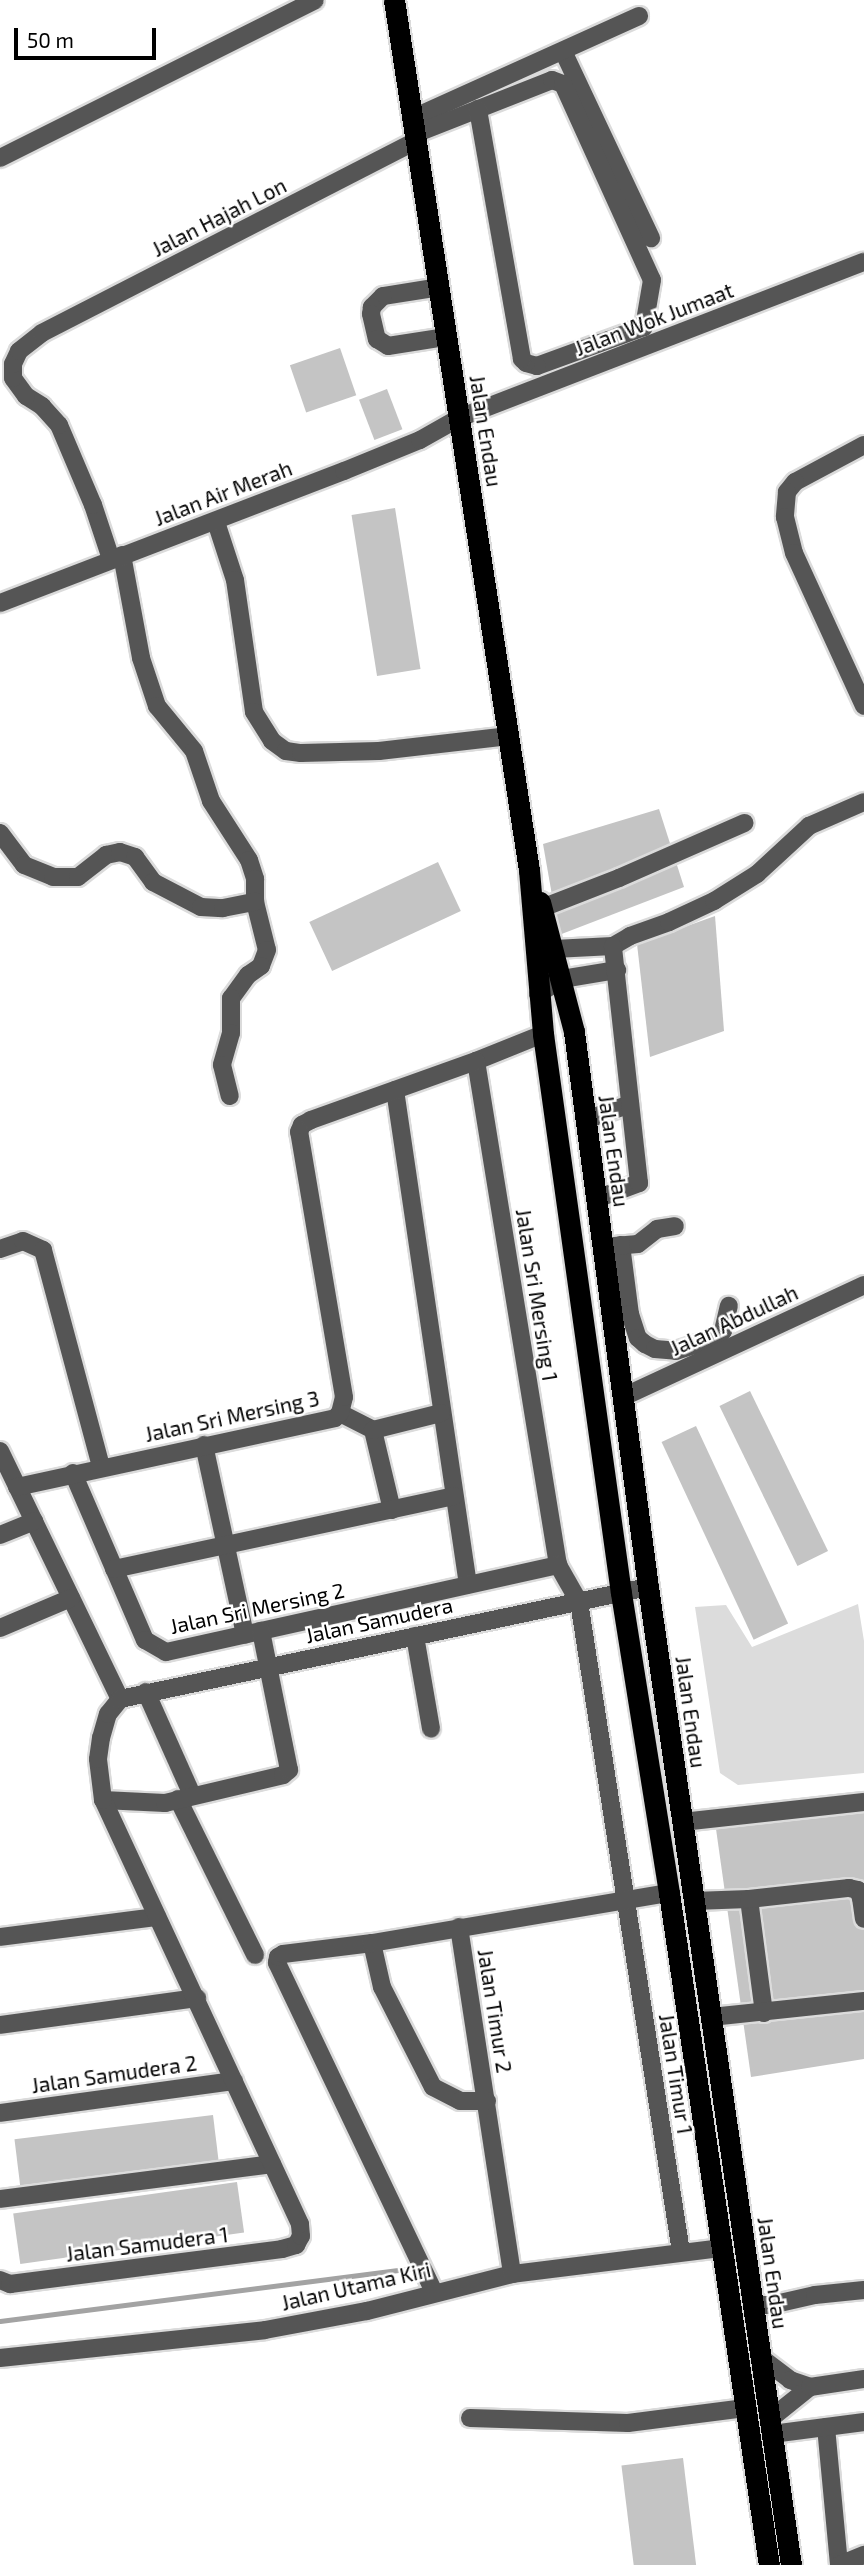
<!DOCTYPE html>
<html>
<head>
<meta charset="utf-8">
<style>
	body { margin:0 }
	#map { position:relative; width:864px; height:2565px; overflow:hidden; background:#fff; font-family:"Exo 2",sans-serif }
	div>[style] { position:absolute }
	.green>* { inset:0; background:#dcdcdc }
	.stream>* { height:5px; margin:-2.5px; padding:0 2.5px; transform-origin:2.5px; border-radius:2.5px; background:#a3a3a3 }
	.building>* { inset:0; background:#c4c4c4; transform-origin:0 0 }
	.roads { filter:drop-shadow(2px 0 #dbdbdb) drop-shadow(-2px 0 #dbdbdb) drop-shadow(0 2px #dbdbdb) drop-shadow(0 -2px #dbdbdb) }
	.minor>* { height:18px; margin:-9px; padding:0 9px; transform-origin:9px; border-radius:9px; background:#555 }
	.highway>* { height:21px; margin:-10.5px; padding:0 10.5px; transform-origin:10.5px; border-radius:10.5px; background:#000 }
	span { translate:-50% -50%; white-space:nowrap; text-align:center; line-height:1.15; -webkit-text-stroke:5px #fff; paint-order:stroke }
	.street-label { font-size:21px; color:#000 }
	.scale { position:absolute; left:14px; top:28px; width:142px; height:32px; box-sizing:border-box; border:4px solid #000; border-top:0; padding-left:9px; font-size:21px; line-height:24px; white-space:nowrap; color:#000; -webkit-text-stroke:5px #fff; paint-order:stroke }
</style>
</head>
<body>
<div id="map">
	<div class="green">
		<div style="clip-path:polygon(858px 1604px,864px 1641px,864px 1773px,738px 1785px,720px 1773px,695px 1607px,726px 1605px,752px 1647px)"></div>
	</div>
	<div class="stream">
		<div style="left:0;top:2321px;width:415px;rotate:-7.3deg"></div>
	</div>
	<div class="building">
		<div style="left:340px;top:348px;width:50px;height:53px;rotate:71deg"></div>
		<div style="left:387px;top:389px;width:43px;height:30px;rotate:69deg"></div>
		<div style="left:395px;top:508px;width:163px;height:44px;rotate:81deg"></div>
		<div style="clip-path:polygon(659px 809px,684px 887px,559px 935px,543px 844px)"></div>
		<div style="left:438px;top:862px;width:54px;height:142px;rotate:65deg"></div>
		<div style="clip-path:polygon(715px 916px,724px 1031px,650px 1057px,637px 944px)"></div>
		<div style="left:750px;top:1391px;width:178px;height:34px;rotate:64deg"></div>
		<div style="left:696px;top:1426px;width:218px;height:38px;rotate:65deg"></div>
		<div style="clip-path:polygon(864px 1811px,864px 2059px,751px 2077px,716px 1829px)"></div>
		<div style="left:213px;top:2115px;width:47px;height:200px;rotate:83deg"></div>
		<div style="left:237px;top:2182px;width:51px;height:226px;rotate:82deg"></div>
		<div style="left:683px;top:2458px;width:108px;height:62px;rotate:83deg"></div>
	</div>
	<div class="roads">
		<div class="minor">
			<div style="left:563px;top:51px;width:207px;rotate:64.8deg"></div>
			<div style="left:413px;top:118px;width:248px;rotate:-24.3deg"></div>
			<div style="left:415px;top:134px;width:147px;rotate:-21.5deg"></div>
			<div style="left:552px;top:80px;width:12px;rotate:20deg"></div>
			<div style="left:563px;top:84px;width:215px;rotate:65.6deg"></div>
			<div style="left:652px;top:280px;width:48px;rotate:99.7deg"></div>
			<div style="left:644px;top:327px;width:114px;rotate:160deg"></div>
			<div style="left:537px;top:366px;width:11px;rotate:-165deg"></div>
			<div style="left:526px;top:363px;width:6px;rotate:-135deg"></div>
			<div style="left:522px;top:359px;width:254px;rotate:-100deg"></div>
			<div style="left:0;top:158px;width:352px;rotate:-26.6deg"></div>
			<div style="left:440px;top:287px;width:58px;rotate:171deg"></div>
			<div style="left:383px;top:296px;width:16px;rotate:135deg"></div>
			<div style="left:372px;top:307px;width:7px;rotate:98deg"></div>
			<div style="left:371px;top:314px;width:26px;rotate:77deg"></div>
			<div style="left:377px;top:339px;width:13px;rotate:32deg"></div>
			<div style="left:388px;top:346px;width:59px;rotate:-8.8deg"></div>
			<div style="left:864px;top:445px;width:78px;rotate:151.8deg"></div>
			<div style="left:795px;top:482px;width:13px;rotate:129deg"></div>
			<div style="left:787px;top:492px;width:25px;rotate:95deg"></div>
			<div style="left:785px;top:517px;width:37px;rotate:76deg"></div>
			<div style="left:794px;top:553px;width:168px;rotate:65.4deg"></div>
			<div style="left:216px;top:522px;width:61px;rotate:71.9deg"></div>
			<div style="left:235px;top:580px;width:133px;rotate:81.8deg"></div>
			<div style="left:254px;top:712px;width:34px;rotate:58deg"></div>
			<div style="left:272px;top:741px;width:17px;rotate:36deg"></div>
			<div style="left:286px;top:751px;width:15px;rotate:8deg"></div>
			<div style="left:301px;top:753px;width:78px;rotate:-1.5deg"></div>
			<div style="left:379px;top:751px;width:131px;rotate:-6.6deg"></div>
			<div style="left:122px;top:555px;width:105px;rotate:79.5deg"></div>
			<div style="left:141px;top:658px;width:51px;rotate:71.6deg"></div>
			<div style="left:157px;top:706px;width:58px;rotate:50.6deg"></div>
			<div style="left:194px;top:751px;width:53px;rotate:71.2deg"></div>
			<div style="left:211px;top:801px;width:70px;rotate:57.2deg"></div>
			<div style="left:249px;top:860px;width:20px;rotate:72deg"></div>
			<div style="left:255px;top:879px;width:23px;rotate:90deg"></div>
			<div style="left:255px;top:902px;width:49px;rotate:76deg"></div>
			<div style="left:267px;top:950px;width:17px;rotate:111deg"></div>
			<div style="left:261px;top:966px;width:16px;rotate:145deg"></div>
			<div style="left:248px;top:975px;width:29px;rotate:126deg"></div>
			<div style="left:231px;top:998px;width:35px;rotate:90deg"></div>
			<div style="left:231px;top:1033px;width:33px;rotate:106deg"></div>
			<div style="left:222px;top:1065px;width:32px;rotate:76deg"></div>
			<div style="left:111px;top:559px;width:57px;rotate:-108.4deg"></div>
			<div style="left:93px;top:505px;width:87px;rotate:-113deg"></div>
			<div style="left:59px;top:425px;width:25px;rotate:-132deg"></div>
			<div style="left:42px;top:406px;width:19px;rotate:-148deg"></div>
			<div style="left:26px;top:396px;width:22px;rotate:-126deg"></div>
			<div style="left:13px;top:378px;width:14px;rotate:-90deg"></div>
			<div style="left:13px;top:364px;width:14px;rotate:-65deg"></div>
			<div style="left:19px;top:351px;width:29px;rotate:-38deg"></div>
			<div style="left:42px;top:333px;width:420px;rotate:-27.2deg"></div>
			<div style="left:0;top:603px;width:368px;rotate:-21deg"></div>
			<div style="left:344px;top:471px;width:82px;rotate:-22.2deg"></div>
			<div style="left:420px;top:440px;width:45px;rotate:-29.4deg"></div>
			<div style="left:459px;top:418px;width:434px;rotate:-21.1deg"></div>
			<div style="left:0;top:833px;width:40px;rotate:53deg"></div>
			<div style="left:24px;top:865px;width:31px;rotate:22deg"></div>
			<div style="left:53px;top:877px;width:25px"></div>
			<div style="left:78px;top:877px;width:36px;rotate:-38deg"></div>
			<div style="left:106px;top:855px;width:14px;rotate:-12deg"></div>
			<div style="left:120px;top:852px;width:16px;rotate:18deg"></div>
			<div style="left:135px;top:857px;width:31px;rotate:54deg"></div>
			<div style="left:153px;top:882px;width:54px;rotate:27.5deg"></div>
			<div style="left:201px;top:907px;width:22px;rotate:3deg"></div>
			<div style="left:223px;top:908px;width:33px;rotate:-11deg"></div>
			<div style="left:542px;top:908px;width:83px;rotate:-21.3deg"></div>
			<div style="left:619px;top:878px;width:137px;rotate:-23.7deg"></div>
			<div style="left:554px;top:949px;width:59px;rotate:-2.9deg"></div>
			<div style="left:613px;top:946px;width:20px;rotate:-30deg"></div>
			<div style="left:630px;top:936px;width:41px;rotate:-19.7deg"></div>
			<div style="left:669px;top:922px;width:50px;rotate:-25deg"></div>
			<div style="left:714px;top:901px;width:51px;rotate:-32.1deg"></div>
			<div style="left:757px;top:874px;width:71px;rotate:-42.7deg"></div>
			<div style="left:809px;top:826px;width:60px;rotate:-23.6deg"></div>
			<div style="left:538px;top:994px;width:28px;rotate:-32deg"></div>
			<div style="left:562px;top:979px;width:56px;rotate:-9.3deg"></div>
			<div style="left:543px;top:1034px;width:72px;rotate:158.1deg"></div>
			<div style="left:476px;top:1061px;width:511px;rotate:80.76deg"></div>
			<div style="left:558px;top:1565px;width:43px;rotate:60.4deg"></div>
			<div style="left:579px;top:1602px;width:658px;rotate:81.08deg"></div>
			<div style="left:395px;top:1090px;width:500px;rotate:81.61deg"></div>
			<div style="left:586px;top:1120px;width:47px;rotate:-20deg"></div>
			<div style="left:596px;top:1199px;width:46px;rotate:-20.4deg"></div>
			<div style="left:639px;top:1183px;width:238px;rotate:-96.3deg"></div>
			<div style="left:621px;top:1245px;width:70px;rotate:82.6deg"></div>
			<div style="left:603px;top:1247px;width:35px;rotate:-5deg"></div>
			<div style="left:638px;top:1244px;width:24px;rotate:-38deg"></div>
			<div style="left:657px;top:1229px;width:18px;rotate:-9deg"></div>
			<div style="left:0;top:1249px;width:24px;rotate:-19deg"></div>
			<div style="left:23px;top:1241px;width:22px;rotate:24deg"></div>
			<div style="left:43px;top:1250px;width:224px;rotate:75deg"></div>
			<div style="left:612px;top:1317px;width:18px;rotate:-9deg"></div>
			<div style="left:630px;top:1314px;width:25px;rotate:72deg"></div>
			<div style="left:638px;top:1338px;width:9px;rotate:41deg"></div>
			<div style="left:645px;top:1344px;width:11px;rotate:27deg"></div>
			<div style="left:655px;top:1349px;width:21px;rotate:5deg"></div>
			<div style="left:676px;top:1351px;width:42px;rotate:-18deg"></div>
			<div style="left:716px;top:1338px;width:10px;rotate:-45deg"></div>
			<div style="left:723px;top:1331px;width:26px;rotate:-77deg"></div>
			<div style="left:623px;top:1397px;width:266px;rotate:-24.9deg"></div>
			<div style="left:340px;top:1413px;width:37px;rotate:27deg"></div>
			<div style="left:204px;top:1445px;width:194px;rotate:77.8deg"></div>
			<div style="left:0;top:1451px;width:276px;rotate:64.2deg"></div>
			<div style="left:73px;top:1473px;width:182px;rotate:66.7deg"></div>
			<div style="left:145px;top:1640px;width:24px;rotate:30deg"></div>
			<div style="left:166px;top:1652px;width:402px;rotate:-12.5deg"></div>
			<div style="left:17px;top:1487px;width:325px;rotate:-12.2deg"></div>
			<div style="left:335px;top:1418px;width:7px;rotate:-45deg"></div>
			<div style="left:340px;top:1413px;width:16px;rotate:-76deg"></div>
			<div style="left:344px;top:1397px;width:269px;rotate:-99.6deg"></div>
			<div style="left:299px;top:1132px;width:8px;rotate:-67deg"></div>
			<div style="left:302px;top:1125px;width:10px;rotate:-29deg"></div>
			<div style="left:311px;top:1120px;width:175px;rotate:-19.7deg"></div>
			<div style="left:392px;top:1510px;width:82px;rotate:-103.4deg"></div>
			<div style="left:373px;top:1430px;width:70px;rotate:-14deg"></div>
			<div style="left:0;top:1535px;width:37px;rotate:-22deg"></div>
			<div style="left:114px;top:1569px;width:348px;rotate:-12.1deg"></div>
			<div style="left:0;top:1628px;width:77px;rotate:-22.9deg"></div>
			<div style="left:415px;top:1636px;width:94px;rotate:80.2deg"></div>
			<div style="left:146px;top:1692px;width:113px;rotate:65.9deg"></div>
			<div style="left:178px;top:1799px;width:174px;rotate:63.7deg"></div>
			<div style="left:103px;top:1800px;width:62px;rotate:2.8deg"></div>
			<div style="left:165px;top:1803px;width:121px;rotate:-13.3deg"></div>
			<div style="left:283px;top:1775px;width:8px;rotate:-40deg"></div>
			<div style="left:289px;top:1770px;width:142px;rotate:-101.4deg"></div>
			<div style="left:682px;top:1822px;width:183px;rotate:-6.3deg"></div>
			<div style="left:749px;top:1899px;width:115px;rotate:82.5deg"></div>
			<div style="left:694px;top:1901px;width:55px;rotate:-2.1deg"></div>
			<div style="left:749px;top:1899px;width:101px;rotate:-6.3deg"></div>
			<div style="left:849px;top:1888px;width:9px;rotate:13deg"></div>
			<div style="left:858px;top:1890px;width:9px;rotate:69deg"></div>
			<div style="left:861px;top:1898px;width:21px;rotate:82deg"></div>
			<div style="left:459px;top:1927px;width:351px;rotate:81.3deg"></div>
			<div style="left:0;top:1937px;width:158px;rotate:-7.3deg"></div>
			<div style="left:372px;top:1943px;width:45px;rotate:77.2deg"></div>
			<div style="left:382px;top:1987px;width:112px;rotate:63deg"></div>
			<div style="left:433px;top:2087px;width:30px;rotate:27deg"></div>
			<div style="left:460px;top:2101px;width:27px"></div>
			<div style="left:711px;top:2017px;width:154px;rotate:-6deg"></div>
			<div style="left:0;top:2025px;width:199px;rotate:-7.8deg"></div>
			<div style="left:0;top:2113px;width:236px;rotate:-7.8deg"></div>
			<div style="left:0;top:2199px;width:274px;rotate:-7.3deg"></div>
			<div style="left:0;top:2280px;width:11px;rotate:22deg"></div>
			<div style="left:10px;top:2284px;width:274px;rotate:-7.3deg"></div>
			<div style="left:282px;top:2249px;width:15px;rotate:-16deg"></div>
			<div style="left:296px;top:2245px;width:10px;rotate:-61deg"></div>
			<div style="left:301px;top:2236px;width:12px;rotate:-95deg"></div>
			<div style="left:300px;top:2224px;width:468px;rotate:-114.9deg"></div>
			<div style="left:103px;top:1800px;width:41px;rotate:-97deg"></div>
			<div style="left:98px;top:1759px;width:21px;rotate:-82deg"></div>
			<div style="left:101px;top:1738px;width:25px;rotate:-74deg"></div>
			<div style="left:108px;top:1714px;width:19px;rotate:-51deg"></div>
			<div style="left:120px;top:1699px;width:540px;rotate:-11.98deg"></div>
			<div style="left:434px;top:2292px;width:365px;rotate:-115.5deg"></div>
			<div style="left:277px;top:1963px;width:6px;rotate:-81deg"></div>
			<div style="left:278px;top:1957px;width:6px;rotate:-31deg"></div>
			<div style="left:283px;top:1954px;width:90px;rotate:-7deg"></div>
			<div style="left:372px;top:1943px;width:301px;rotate:-9.6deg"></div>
			<div style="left:753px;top:2305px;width:18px"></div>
			<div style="left:771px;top:2305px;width:45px;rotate:-12.8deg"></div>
			<div style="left:815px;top:2295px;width:49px;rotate:-5.8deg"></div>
			<div style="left:760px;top:2357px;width:38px;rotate:37deg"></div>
			<div style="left:790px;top:2380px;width:21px;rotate:19deg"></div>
			<div style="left:810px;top:2387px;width:51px;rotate:141.3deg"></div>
			<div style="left:0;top:2358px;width:266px;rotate:-6deg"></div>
			<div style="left:265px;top:2330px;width:104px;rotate:-10.6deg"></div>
			<div style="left:367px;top:2311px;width:150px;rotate:-14.3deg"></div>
			<div style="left:512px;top:2274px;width:211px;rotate:-7.1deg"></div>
			<div style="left:810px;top:2387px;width:55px;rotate:-8.4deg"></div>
			<div style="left:470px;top:2418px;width:158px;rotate:1.8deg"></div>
			<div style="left:628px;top:2423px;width:118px;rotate:-7.3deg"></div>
			<div style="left:826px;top:2427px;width:139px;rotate:84.6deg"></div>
			<div style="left:772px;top:2434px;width:93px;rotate:-7.4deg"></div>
			<div style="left:839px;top:2565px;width:27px;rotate:-22deg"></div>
		</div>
		<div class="highway">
			<div style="left:394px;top:0;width:880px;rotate:81.18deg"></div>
			<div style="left:529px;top:870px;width:165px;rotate:85.1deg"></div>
			<div style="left:543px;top:1034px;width:564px;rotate:82.06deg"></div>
			<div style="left:621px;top:1593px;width:304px;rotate:80.9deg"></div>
			<div style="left:669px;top:1893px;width:679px;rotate:81.54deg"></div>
			<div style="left:540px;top:902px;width:134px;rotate:75.3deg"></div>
			<div style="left:574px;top:1032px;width:560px;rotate:82.41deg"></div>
			<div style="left:648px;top:1587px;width:988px;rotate:81.68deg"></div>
		</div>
	</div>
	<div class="street-label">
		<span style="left:219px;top:217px;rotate:-27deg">Jalan Hajah Lon</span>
		<span style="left:654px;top:319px;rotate:-21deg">Jalan Wok Jumaat</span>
		<span style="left:486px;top:431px;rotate:81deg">Jalan Endau</span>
		<span style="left:223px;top:493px;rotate:-21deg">Jalan Air Merah</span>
		<span style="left:614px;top:1151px;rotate:82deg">Jalan Endau</span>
		<span style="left:537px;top:1295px;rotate:81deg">Jalan Sri Mersing 1</span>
		<span style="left:734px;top:1320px;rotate:-25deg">Jalan Abdullah</span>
		<span style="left:232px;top:1416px;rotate:-12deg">Jalan Sri Mersing 3</span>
		<span style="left:257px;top:1608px;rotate:-12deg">Jalan Sri Mersing 2</span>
		<span style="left:379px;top:1620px;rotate:-12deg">Jalan Samudera</span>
		<span style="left:691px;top:1712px;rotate:82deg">Jalan Endau</span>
		<span style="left:495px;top:2011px;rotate:81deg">Jalan Timur 2</span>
		<span style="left:114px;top:2074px;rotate:-8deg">Jalan Samudera 2</span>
		<span style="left:676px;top:2074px;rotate:81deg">Jalan Timur 1</span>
		<span style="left:147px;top:2244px;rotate:-7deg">Jalan Samudera 1</span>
		<span style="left:773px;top:2273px;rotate:82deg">Jalan Endau</span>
		<span style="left:356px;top:2286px;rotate:-13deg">Jalan Utama Kiri</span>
	</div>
	<div class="scale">50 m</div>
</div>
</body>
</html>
